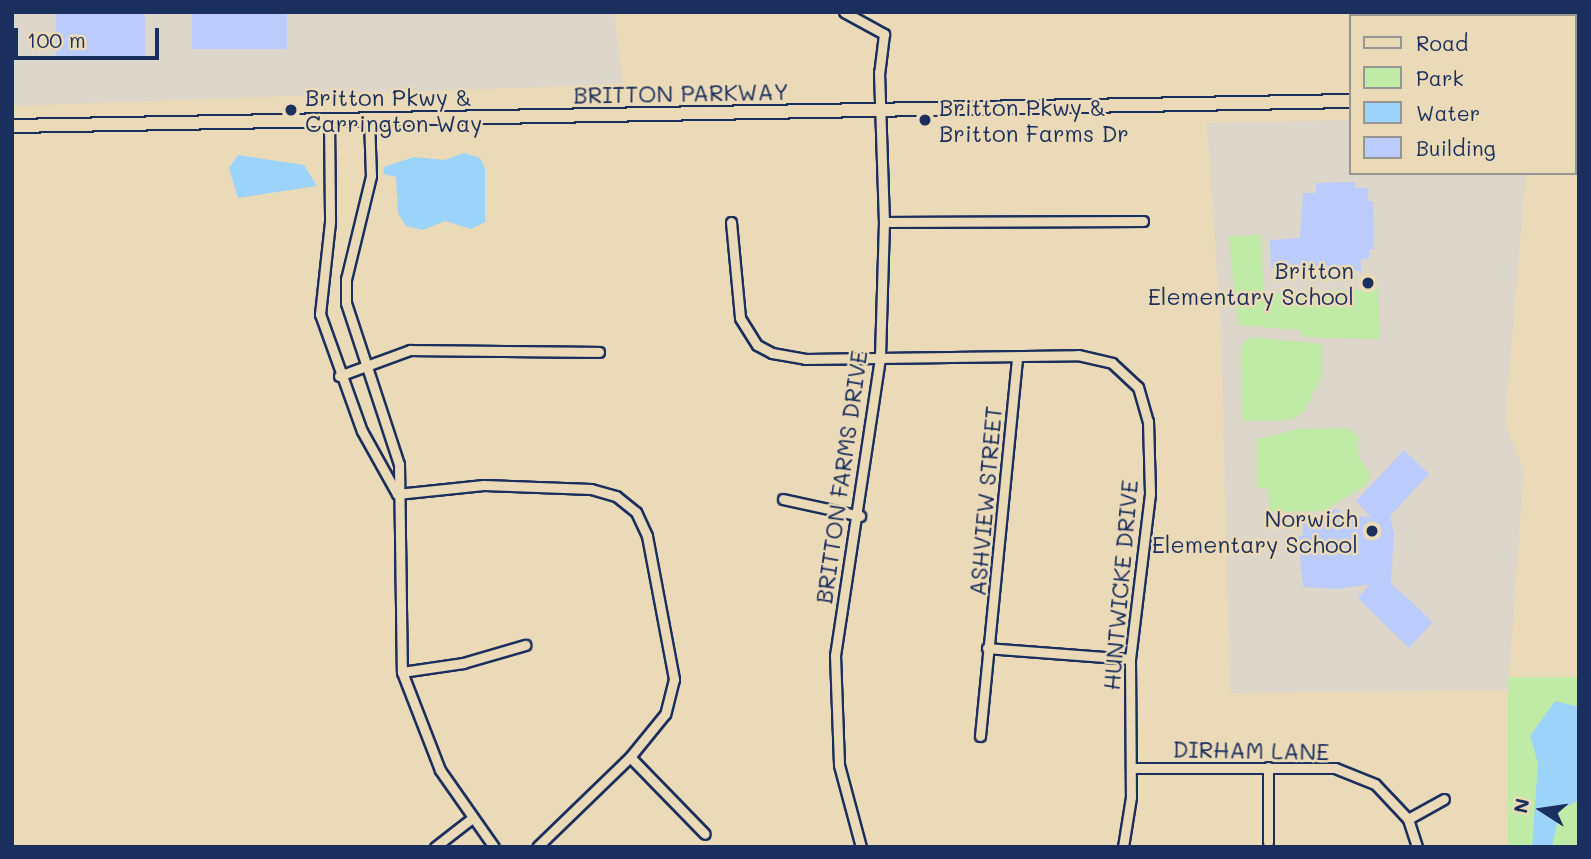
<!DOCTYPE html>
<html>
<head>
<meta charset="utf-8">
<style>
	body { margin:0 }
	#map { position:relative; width:1591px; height:859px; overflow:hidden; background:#ebdab7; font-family:Mali,sans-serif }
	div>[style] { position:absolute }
	.built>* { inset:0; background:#ddd6cb }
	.green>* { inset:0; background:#c0eba7; transform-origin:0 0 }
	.water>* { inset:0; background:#9cd3fb }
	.building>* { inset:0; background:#bbcbfb; transform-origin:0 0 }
	.roads { filter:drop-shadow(2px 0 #1b2f5e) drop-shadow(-2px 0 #1b2f5e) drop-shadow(0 2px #1b2f5e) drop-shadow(0 -2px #1b2f5e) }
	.street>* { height:9px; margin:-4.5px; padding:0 4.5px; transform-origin:4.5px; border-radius:4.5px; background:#ebdab7 }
	.secondary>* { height:12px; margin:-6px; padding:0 6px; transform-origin:6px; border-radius:6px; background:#ebdab7 }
	.dots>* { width:19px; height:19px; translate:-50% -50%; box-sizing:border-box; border:4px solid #ebdab7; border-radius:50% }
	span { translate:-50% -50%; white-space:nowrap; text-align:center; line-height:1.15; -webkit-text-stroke:5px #ebdab7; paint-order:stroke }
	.street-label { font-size:23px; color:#1b2f5e }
	.poi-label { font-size:23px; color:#1b2f5e }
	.left { translate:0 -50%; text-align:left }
	.right { translate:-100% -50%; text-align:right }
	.frame { position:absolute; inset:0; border:14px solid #1b2f5e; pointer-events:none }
	.legend { position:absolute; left:1349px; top:14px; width:228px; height:161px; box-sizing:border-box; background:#ebdab7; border:2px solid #989693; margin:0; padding:9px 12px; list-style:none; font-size:21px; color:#1b2f5e }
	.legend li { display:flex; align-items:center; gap:14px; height:35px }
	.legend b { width:35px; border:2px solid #989693 }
	.north { position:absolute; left:1507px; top:775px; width:70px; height:70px; -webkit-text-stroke:5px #ebdab7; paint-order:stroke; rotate:282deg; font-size:19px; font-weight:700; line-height:28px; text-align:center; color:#1b2f5e }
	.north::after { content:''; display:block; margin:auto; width:24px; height:32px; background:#1b2f5e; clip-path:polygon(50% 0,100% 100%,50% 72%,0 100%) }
	.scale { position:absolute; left:14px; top:28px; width:145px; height:32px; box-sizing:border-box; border:4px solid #1b2f5e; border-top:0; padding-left:9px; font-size:21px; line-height:24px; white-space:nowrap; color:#1b2f5e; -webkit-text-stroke:5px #ebdab7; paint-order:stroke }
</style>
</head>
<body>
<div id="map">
	<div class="built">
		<div style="clip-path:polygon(12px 12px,614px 12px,623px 84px,12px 106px)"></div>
		<div style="clip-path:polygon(1351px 120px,1351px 173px,1526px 173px,1505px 424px,1524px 471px,1508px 690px,1230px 693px,1221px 331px,1207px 123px)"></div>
	</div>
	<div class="green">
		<div style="clip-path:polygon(1261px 235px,1264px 294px,1378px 289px,1380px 339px,1303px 337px,1300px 330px,1238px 325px,1229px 236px)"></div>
		<div style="clip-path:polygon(1250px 337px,1322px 344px,1322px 375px,1304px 412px,1290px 420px,1242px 421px,1241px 346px)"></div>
		<div style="clip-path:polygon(1347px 428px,1357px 435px,1358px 457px,1370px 473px,1368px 484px,1324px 511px,1270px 512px,1268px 488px,1257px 488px,1257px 439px,1299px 429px)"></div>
		<div style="left:1579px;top:677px;width:170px;height:71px;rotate:90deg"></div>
	</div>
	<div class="water">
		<div style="clip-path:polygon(464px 153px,480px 158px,485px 168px,485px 222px,471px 229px,445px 221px,423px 230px,406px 226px,398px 213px,396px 177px,383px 174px,384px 167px,414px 157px,444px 160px)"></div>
		<div style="clip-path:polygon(238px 155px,304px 165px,317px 186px,238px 198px,229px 168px)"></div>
		<div style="clip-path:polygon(1555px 701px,1579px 707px,1579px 800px,1560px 810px,1552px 847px,1532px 847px,1538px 763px,1530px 736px)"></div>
	</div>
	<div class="building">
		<div style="left:56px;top:12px;width:89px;height:45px"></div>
		<div style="left:192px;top:12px;width:95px;height:37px"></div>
		<div style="clip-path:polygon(1355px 182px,1355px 188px,1368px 188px,1368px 201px,1373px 201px,1374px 249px,1369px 249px,1369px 259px,1361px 259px,1361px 271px,1271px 268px,1270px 240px,1300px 238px,1303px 193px,1316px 193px,1316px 183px)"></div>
		<div style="clip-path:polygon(1404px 450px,1429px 474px,1390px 516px,1394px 533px,1391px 583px,1433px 622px,1409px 648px,1358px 598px,1370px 584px,1338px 589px,1303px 587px,1298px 536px,1303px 536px,1303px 515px,1329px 515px,1335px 508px,1346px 516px,1371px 517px,1356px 501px)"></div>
	</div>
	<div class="roads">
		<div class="street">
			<div style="left:844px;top:12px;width:46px;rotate:28.8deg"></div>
			<div style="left:884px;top:34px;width:38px;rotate:97deg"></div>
			<div style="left:879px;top:72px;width:150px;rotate:88.1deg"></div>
			<div style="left:884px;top:222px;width:136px;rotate:91.7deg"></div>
			<div style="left:880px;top:358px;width:300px;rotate:98.6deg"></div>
			<div style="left:835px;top:655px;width:110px;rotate:87.9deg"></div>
			<div style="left:839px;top:765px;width:85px;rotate:75deg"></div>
			<div style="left:369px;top:119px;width:57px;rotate:88deg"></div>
			<div style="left:371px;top:176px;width:106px;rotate:103.6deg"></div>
			<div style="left:346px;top:279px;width:24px;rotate:90deg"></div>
			<div style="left:346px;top:303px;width:169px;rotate:71.8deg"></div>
			<div style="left:399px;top:464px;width:208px;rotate:89.2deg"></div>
			<div style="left:402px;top:672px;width:105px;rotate:68.8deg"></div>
			<div style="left:440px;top:770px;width:94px;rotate:55deg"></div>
			<div style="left:329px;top:120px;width:102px;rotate:89.4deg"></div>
			<div style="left:330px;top:222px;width:93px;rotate:96.2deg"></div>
			<div style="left:320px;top:314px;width:124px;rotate:70.3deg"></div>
			<div style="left:362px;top:431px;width:72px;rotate:60.9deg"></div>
			<div style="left:731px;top:222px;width:96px;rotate:84.6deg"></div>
			<div style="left:740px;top:318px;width:32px;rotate:58deg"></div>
			<div style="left:757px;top:345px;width:17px;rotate:28deg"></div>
			<div style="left:772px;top:353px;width:34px;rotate:10deg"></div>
			<div style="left:805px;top:359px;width:273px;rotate:-0.8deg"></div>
			<div style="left:1078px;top:355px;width:35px;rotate:13deg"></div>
			<div style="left:1112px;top:363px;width:35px;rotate:43deg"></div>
			<div style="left:1138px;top:387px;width:35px;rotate:74deg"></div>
			<div style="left:1148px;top:421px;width:73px;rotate:88.4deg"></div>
			<div style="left:1150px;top:494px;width:166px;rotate:96.9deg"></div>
			<div style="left:1130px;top:659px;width:138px;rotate:89.6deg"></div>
			<div style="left:1131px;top:797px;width:51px;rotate:99.1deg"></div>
			<div style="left:884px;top:222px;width:259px;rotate:-0.2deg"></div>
			<div style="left:339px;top:376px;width:76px;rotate:-20.1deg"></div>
			<div style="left:410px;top:350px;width:189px;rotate:0.6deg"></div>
			<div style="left:397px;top:494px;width:87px;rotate:-5.9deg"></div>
			<div style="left:484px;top:485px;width:107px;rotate:2.1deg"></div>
			<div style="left:591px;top:489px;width:26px;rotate:16deg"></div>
			<div style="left:616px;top:496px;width:26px;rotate:39deg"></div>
			<div style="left:636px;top:512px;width:26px;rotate:65deg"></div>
			<div style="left:647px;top:536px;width:146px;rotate:79.3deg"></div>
			<div style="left:674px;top:679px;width:36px;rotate:104deg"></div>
			<div style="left:665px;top:714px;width:55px;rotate:129.1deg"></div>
			<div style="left:630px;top:757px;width:129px;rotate:135.9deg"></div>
			<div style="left:783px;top:499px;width:79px;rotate:12.4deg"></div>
			<div style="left:987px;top:648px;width:143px;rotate:4.4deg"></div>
			<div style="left:402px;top:672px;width:62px;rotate:-8.4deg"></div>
			<div style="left:463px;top:663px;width:65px;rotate:-16.2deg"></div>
			<div style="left:980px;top:736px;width:381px;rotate:-84.4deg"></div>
			<div style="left:630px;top:757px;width:107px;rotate:45.8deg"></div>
			<div style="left:1268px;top:767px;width:75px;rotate:90deg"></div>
			<div style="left:1131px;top:768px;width:204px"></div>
			<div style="left:1335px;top:768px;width:43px;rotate:21.8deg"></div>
			<div style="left:1375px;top:784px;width:48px;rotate:46.7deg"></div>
			<div style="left:1408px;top:819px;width:29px;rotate:72deg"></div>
			<div style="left:1408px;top:819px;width:41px;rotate:-29.1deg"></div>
			<div style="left:435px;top:847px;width:46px;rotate:-37.9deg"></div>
		</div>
		<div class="secondary">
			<div style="left:1575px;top:89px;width:4px"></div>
			<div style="left:1575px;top:105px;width:4px;rotate:14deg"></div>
			<div style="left:12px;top:126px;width:1339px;rotate:-1.07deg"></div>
		</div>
	</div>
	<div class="dots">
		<div style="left:291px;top:110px;background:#1b2f5e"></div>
		<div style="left:925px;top:120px;background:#1b2f5e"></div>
		<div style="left:1368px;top:283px;background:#1b2f5e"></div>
		<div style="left:1372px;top:531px;background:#1b2f5e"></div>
	</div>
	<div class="street-label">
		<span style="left:681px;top:93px;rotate:-1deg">BRITTON PARKWAY</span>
		<span style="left:841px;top:477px;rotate:-82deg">BRITTON FARMS DRIVE</span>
		<span style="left:985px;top:501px;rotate:-85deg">ASHVIEW STREET</span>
		<span style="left:1120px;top:585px;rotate:-85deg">HUNTWICKE DRIVE</span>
		<span style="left:1251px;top:750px;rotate:1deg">DIRHAM LANE</span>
	</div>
	<div class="poi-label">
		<span class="left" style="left:305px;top:110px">Britton Pkwy &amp;<br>Carrington Way</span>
		<span class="left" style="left:939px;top:120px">Britton Pkwy &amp;<br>Britton Farms Dr</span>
		<span class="right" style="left:1354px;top:283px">Britton<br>Elementary School</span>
		<span class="right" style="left:1358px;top:531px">Norwich<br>Elementary School</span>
	</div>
	<div class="frame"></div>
	<ul class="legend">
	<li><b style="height:9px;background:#ebdab7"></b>Road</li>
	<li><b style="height:19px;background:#c0eba7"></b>Park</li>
	<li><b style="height:19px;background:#9cd3fb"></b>Water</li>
	<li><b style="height:19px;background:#bbcbfb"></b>Building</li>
	</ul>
	<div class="north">N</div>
	<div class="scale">100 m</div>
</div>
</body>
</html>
